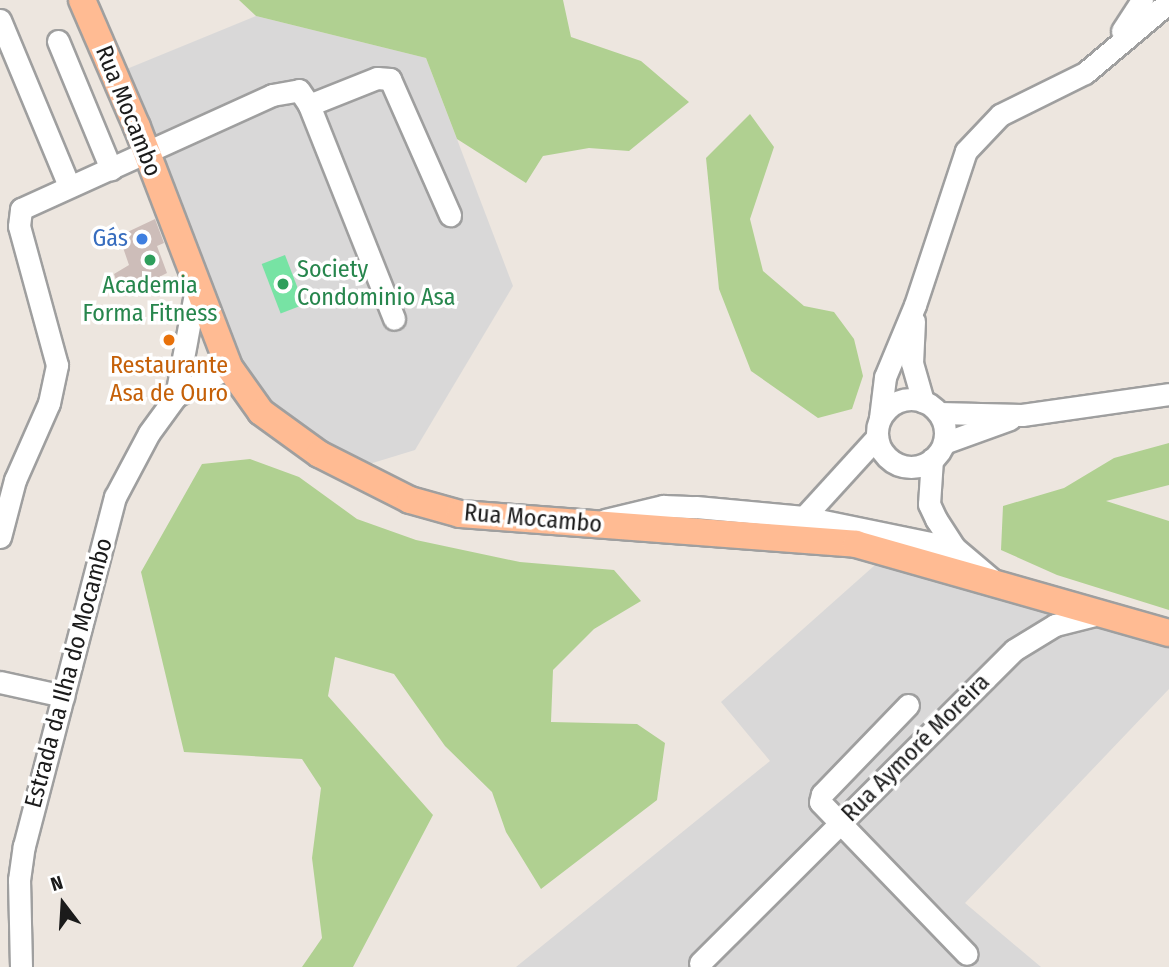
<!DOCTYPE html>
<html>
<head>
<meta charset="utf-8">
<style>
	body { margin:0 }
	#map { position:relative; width:1169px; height:967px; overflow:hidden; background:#ede6df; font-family:"Fira Sans Condensed",sans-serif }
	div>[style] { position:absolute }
	.residential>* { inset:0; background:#d9d8d8 }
	.forest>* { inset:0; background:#b0d091 }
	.pitch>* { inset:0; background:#77e3a4; transform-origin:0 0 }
	.building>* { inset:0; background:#cdbdb9 }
	.roads { filter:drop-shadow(2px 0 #9f9f9f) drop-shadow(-2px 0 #9f9f9f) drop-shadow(0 2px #9f9f9f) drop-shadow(0 -2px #9f9f9f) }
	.minor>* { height:21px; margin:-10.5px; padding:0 10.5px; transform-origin:10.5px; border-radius:10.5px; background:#fff }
	.minor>.ring { margin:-10.5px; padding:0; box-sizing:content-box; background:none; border:21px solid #fff; border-radius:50% }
	.major>* { height:26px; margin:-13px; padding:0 13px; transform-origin:13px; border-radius:13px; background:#ffbb93 }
	.dots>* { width:19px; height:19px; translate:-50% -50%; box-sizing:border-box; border:4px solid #fff; border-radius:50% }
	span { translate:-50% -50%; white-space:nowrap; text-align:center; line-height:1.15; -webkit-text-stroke:7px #fff; paint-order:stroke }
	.street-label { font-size:24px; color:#1b1b1b }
	.shop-label { font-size:24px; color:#366cbe }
	.right { translate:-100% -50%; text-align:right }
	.leisure-label { font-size:24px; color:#27864d }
	.left { translate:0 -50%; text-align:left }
	.food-label { font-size:24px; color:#c56008 }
	.north { position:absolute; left:28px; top:869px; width:70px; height:70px; -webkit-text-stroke:5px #fff; paint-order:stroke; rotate:343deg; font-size:19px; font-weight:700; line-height:28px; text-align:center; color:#1b1b1b }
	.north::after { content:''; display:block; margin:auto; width:24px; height:32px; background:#1b1b1b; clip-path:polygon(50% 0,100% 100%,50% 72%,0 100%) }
</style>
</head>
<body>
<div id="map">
	<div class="residential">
		<div style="clip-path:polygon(256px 16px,426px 58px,513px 286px,415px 450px,353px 469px,248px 398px,117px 73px)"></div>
		<div style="clip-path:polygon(884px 557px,1169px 635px,1169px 689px,965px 903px,1041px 967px,516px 967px,770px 761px,721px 702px)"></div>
	</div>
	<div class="forest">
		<div style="clip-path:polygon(239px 0,563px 0,571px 37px,641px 61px,689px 102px,629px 151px,589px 148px,543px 156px,526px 183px,457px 139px,426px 58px,256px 16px)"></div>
		<div style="clip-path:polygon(750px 114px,774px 147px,750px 219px,763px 271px,804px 306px,834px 312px,854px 339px,863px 376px,852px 409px,818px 418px,751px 371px,719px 289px,706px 158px)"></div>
		<div style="clip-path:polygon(1169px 443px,1169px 485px,1106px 501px,1169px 521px,1169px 610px,1057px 575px,1001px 550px,1003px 506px,1064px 488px,1114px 458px)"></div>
		<div style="clip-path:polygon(250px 459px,299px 477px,357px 519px,416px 540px,520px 562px,614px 570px,641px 601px,594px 629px,553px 670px,551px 722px,637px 724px,665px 743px,657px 800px,541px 889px,506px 832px,492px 792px,445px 746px,394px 674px,335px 657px,328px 696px,433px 815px,353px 967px,302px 967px,322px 938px,312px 858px,321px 788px,302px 759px,184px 752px,141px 572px,202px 464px)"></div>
	</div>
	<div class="pitch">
		<div style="left:285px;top:255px;width:53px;height:25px;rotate:69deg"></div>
	</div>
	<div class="building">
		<div style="clip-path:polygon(155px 219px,164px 243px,157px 246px,167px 273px,141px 286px,138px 280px,119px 288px,114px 274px,129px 265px,119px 236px)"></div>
	</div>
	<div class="roads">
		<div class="minor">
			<div style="left:0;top:20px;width:180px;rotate:67.4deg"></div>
			<div style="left:1122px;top:31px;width:37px;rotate:-57deg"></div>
			<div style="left:58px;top:41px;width:139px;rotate:67.5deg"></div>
			<div style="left:309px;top:105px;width:73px;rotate:-21.7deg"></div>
			<div style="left:377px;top:78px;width:13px;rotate:4deg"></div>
			<div style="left:390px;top:79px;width:149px;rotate:66.2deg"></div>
			<div style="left:914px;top:321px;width:42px;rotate:92.7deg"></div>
			<div style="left:912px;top:363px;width:40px;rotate:74deg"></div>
			<div style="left:176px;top:396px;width:110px;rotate:-79.5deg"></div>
			<div class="ring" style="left:877px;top:399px;width:47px;height:47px"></div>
			<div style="left:939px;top:413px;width:83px;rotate:1.4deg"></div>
			<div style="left:1022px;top:415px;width:148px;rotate:-8.1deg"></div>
			<div style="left:880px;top:418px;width:41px;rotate:-83deg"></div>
			<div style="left:885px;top:377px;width:78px;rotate:-67.4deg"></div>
			<div style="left:915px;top:305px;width:162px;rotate:-71.7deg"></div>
			<div style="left:966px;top:151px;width:50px;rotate:-46.6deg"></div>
			<div style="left:1000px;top:115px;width:95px;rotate:-26.3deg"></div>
			<div style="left:1085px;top:73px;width:110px;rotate:-40.2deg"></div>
			<div style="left:944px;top:443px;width:70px;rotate:-20deg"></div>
			<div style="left:932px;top:459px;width:45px;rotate:93.8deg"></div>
			<div style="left:929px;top:504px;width:17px;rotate:65deg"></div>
			<div style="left:936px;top:519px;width:35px;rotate:57deg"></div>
			<div style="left:955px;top:548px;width:51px;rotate:40.2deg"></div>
			<div style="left:804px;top:517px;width:108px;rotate:-47.6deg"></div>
			<div style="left:605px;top:520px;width:60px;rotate:-13.6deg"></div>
			<div style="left:663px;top:506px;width:33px;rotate:2deg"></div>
			<div style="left:696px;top:507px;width:108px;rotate:5.3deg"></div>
			<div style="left:804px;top:517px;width:154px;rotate:11.6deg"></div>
			<div style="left:0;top:537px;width:59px;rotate:-75.3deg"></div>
			<div style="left:15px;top:480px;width:84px;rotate:-66.2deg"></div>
			<div style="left:49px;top:403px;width:39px;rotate:-78deg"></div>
			<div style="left:57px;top:365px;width:144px;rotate:-105.3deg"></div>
			<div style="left:19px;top:226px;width:17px;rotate:-83deg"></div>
			<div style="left:21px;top:209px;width:276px;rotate:-24.4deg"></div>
			<div style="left:272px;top:95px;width:27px;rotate:-10deg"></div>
			<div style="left:299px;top:90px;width:18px;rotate:56deg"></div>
			<div style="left:309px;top:105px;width:230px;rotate:68.3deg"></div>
			<div style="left:0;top:682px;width:65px;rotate:12.5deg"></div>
			<div style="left:908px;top:705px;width:124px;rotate:134deg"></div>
			<div style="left:822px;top:794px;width:8px;rotate:104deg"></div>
			<div style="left:820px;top:802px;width:211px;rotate:46deg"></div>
			<div style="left:700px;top:963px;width:443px;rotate:-44.9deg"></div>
			<div style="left:1014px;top:650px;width:48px;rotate:-31.4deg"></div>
			<div style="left:1055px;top:625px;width:45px;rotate:-14deg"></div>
			<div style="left:21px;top:967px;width:87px;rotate:-91.3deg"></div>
			<div style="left:19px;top:880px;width:34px;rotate:-82deg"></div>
			<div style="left:24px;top:846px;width:361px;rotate:-75.4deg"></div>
			<div style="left:115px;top:497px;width:72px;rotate:-62deg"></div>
			<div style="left:149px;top:433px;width:46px;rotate:-53.9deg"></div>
			<div style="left:176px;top:396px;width:60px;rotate:-28.7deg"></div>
		</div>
		<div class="major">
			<div style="left:82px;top:0;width:138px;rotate:66.6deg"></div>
			<div style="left:137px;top:127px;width:257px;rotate:69deg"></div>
			<div style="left:229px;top:367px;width:55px;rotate:54.6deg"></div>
			<div style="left:261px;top:412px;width:72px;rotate:35.9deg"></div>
			<div style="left:319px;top:454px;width:102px;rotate:26.8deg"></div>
			<div style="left:410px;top:500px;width:52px;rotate:15.6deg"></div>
			<div style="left:460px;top:514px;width:397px;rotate:4.3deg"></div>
			<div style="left:856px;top:544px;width:325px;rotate:15.9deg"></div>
		</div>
	</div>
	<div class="dots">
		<div style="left:142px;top:239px;background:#3f7fe0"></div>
		<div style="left:150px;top:260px;background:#2e9e5b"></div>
		<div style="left:283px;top:284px;background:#2e9e5b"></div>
		<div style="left:169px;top:340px;background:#e8710a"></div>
	</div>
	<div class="street-label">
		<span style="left:128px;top:111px;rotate:68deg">Rua Mocambo</span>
		<span style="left:533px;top:519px;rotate:5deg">Rua Mocambo</span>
		<span style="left:69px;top:673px;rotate:-75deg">Estrada da Ilha do Mocambo</span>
		<span style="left:916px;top:748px;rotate:-45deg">Rua Aymoré Moreira</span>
	</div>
	<div class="shop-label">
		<span class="right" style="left:128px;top:239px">Gás</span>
	</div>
	<div class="leisure-label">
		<span class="left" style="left:297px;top:284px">Society<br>Condominio Asa</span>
		<span style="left:150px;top:300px">Academia<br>Forma Fitness</span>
	</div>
	<div class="food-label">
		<span style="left:169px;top:380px">Restaurante<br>Asa de Ouro</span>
	</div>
	<div class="north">N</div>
</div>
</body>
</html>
